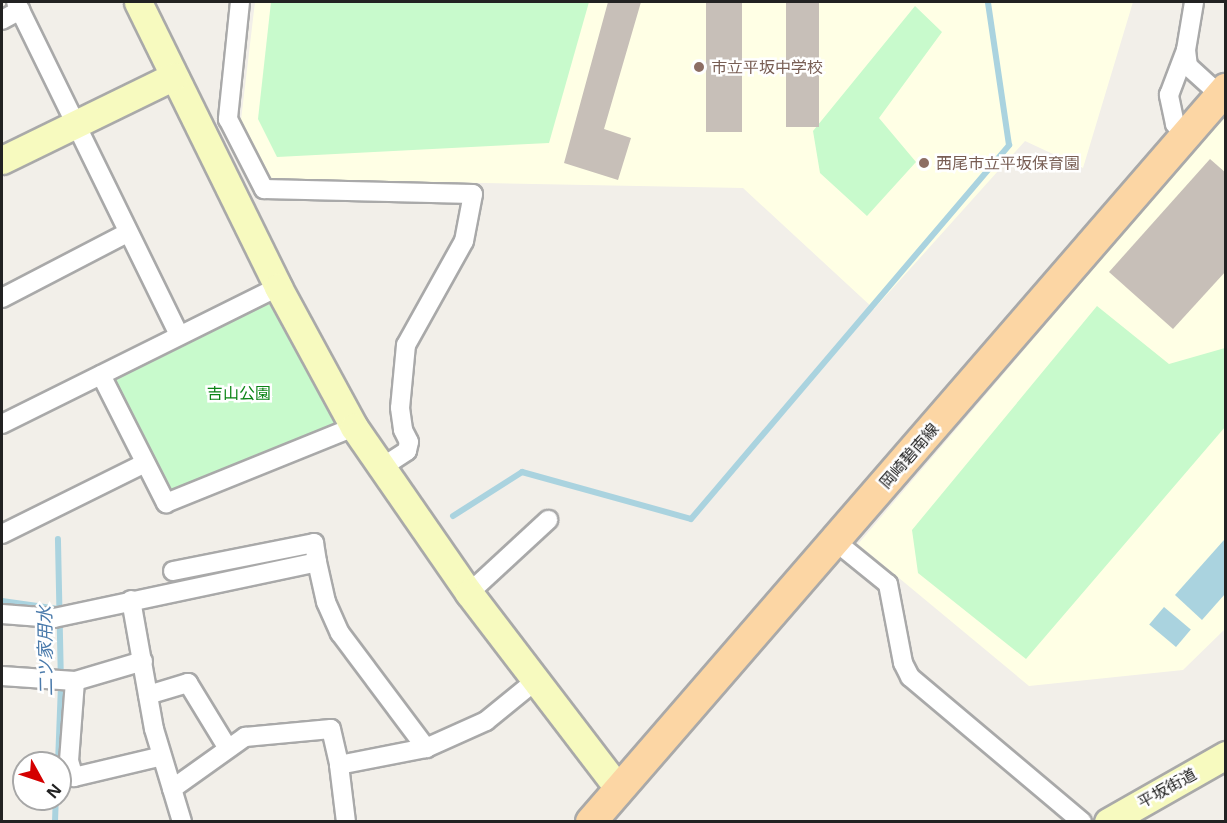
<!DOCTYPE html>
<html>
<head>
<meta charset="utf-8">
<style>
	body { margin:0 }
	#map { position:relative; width:1227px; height:823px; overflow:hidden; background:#f2efe9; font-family:"Noto Sans","Noto Sans JP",sans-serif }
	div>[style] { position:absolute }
	.education>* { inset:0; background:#ffffe5 }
	.park>* { inset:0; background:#c8facc }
	.water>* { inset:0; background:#aad3df; transform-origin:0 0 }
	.stream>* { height:6px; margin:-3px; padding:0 3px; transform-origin:3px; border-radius:3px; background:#aad3df }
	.building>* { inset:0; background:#c7bfb8; transform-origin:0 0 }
	.roads { filter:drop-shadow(2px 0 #a9a9a9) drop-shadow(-2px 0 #a9a9a9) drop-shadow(0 2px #a9a9a9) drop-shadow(0 -2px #a9a9a9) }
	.street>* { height:18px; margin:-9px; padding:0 9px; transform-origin:9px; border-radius:9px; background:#fff }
	.secondary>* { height:27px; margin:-13.5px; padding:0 13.5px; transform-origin:13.5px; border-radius:13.5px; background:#f7fabf }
	.primary>* { height:30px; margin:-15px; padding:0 15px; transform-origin:15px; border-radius:15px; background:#fcd6a4 }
	.dots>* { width:16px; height:16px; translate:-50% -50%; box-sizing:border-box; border:3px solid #fff; border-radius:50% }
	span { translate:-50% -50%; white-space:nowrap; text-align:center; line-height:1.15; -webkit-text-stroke:5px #fff; paint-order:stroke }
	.education-label { font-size:16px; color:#785e54 }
	.left { translate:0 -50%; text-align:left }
	.park-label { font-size:16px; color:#0c8416 }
	.street-label { font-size:16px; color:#222 }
	.water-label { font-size:18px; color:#4a7aab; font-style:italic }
	.frame { position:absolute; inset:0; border:3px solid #222; pointer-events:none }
	.north { position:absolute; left:12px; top:751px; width:60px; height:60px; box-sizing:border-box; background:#fff; border:2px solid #a7a7a7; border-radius:50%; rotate:130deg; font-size:16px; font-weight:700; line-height:24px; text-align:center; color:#222 }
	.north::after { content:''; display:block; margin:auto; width:21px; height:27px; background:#d40000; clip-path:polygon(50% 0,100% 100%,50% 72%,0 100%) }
</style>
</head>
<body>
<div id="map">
	<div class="education">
		<div style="clip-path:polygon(255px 2px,1133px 2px,1083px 168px,1025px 141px,874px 309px,743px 188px,272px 179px,241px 120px)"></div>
		<div style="clip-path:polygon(1225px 115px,1225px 629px,1183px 670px,1029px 686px,858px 544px)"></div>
	</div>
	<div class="park">
		<div style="clip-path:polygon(271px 2px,589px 2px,549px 143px,277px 157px,258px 119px)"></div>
		<div style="clip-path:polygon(915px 6px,942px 32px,879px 118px,916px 162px,867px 216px,820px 173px,813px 131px)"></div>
		<div style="clip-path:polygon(265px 303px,272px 306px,339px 423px,335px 429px,174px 493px,167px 492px,114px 383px,118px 374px)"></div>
		<div style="clip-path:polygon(1097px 306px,1169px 364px,1225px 348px,1225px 427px,1026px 659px,918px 573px,912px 530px)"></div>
	</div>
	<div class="water">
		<div style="clip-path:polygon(1224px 540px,1225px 594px,1202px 620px,1175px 595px)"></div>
		<div style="left:1164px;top:607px;width:35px;height:23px;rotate:40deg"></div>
	</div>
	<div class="stream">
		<div style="left:453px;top:516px;width:82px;rotate:-32.5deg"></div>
		<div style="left:522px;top:472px;width:175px;rotate:15.5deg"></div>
		<div style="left:691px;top:519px;width:491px;rotate:-49.6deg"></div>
		<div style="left:1009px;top:145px;width:145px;rotate:-98.4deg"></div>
		<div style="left:2px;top:601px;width:59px;rotate:7.9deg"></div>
		<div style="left:58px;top:763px;width:78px;rotate:-87.8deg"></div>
		<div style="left:61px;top:685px;width:146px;rotate:-91.2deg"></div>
		<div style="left:55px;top:822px;width:23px;rotate:-88deg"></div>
	</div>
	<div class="building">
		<div style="clip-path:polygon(608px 2px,641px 2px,604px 129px,631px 138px,618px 180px,564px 163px)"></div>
		<div style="left:706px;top:2px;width:36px;height:130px"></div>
		<div style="left:786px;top:2px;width:33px;height:125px"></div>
		<div style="clip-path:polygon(1210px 159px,1226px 173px,1226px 271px,1173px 329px,1109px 272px)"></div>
	</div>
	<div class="roads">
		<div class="street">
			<div style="left:16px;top:2px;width:371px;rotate:63.9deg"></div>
			<div style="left:240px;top:2px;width:118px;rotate:95.9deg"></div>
			<div style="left:228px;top:119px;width:79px;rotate:62.8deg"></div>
			<div style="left:264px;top:189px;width:209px;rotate:1.4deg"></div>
			<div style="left:473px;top:194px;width:48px;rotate:100.8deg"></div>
			<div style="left:464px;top:241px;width:119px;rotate:119.1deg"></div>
			<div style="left:406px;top:345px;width:63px;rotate:95.4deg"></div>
			<div style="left:400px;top:408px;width:22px;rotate:82deg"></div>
			<div style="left:403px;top:430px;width:13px;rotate:63deg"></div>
			<div style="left:409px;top:442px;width:9px;rotate:103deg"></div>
			<div style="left:407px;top:451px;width:30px;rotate:147deg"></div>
			<div style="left:2px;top:20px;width:21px;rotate:-29deg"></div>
			<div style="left:1186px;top:50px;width:16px;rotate:83deg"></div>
			<div style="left:1188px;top:66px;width:43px;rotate:42.2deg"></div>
			<div style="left:1186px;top:134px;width:15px;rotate:-138deg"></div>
			<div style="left:1175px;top:124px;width:30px;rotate:-102deg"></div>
			<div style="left:1169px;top:95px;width:48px;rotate:-69.3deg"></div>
			<div style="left:1186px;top:50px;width:49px;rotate:-80.5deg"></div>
			<div style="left:2px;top:298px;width:141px;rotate:-27.5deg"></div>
			<div style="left:101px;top:375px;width:144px;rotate:63.1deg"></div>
			<div style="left:166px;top:503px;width:203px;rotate:-22deg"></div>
			<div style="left:2px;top:424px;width:308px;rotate:-26.4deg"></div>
			<div style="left:2px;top:534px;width:157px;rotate:-26.4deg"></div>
			<div style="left:835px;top:541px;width:68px;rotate:39.1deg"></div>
			<div style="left:888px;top:584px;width:80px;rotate:79.2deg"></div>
			<div style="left:903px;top:663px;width:16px;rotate:63deg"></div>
			<div style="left:910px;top:677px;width:225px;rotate:40.1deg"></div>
			<div style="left:173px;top:571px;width:144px;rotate:-11.2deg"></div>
			<div style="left:314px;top:543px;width:19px;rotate:81deg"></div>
			<div style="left:469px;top:593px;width:108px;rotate:-42.7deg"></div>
			<div style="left:131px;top:600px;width:131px;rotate:79.9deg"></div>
			<div style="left:154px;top:729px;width:97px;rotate:73.2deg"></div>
			<div style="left:2px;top:614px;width:52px;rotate:4.4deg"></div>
			<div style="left:54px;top:618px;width:269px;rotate:-12deg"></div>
			<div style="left:317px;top:562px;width:41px;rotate:77.3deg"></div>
			<div style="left:326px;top:602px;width:34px;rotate:66deg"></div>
			<div style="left:340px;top:633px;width:144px;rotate:53.2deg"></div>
			<div style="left:143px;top:661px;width:71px;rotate:163.6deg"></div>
			<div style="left:75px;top:681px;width:80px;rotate:94.3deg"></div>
			<div style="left:69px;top:761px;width:17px;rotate:73deg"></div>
			<div style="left:74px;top:777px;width:90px;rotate:-13.4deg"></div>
			<div style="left:2px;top:676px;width:73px;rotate:3.9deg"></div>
			<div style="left:148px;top:695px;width:42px;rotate:-16.7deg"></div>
			<div style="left:188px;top:683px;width:75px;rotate:58.6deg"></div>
			<div style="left:172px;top:789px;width:90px;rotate:-35.5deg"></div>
			<div style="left:245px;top:737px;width:86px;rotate:-5.3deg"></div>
			<div style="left:331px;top:729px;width:37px;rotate:77deg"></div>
			<div style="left:346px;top:822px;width:57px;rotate:-97deg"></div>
			<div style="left:339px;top:765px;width:89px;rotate:-11.1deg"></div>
			<div style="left:426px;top:748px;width:66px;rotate:-24.2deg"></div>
			<div style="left:486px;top:721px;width:63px;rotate:-39.2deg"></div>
		</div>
		<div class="secondary">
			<div style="left:138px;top:2px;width:318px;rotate:63.8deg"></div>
			<div style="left:278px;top:287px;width:159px;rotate:61.5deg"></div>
			<div style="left:354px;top:427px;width:202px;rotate:55.3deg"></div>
			<div style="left:469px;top:593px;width:245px;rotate:52.6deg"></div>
			<div style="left:2px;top:160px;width:191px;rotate:-26deg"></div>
			<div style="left:1108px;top:822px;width:136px;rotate:-29.6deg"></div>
		</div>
		<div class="primary">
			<div style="left:591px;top:822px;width:970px;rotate:-49.1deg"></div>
		</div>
	</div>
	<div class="dots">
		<div style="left:699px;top:67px;background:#8d6e63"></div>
		<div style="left:924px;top:163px;background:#8d6e63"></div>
	</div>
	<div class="education-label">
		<span class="left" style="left:711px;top:67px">市立平坂中学校</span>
		<span class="left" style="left:936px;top:163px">西尾市立平坂保育園</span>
	</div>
	<div class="park-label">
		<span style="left:239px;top:393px">吉山公園</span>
	</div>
	<div class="street-label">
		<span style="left:909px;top:456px;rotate:-49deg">岡崎碧南線</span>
		<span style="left:1167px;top:788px;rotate:-29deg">平坂街道</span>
	</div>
	<div class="water-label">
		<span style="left:45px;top:651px;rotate:-91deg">二ツ家用水</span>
	</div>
	<div class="frame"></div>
	<div class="north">N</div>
</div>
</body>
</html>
